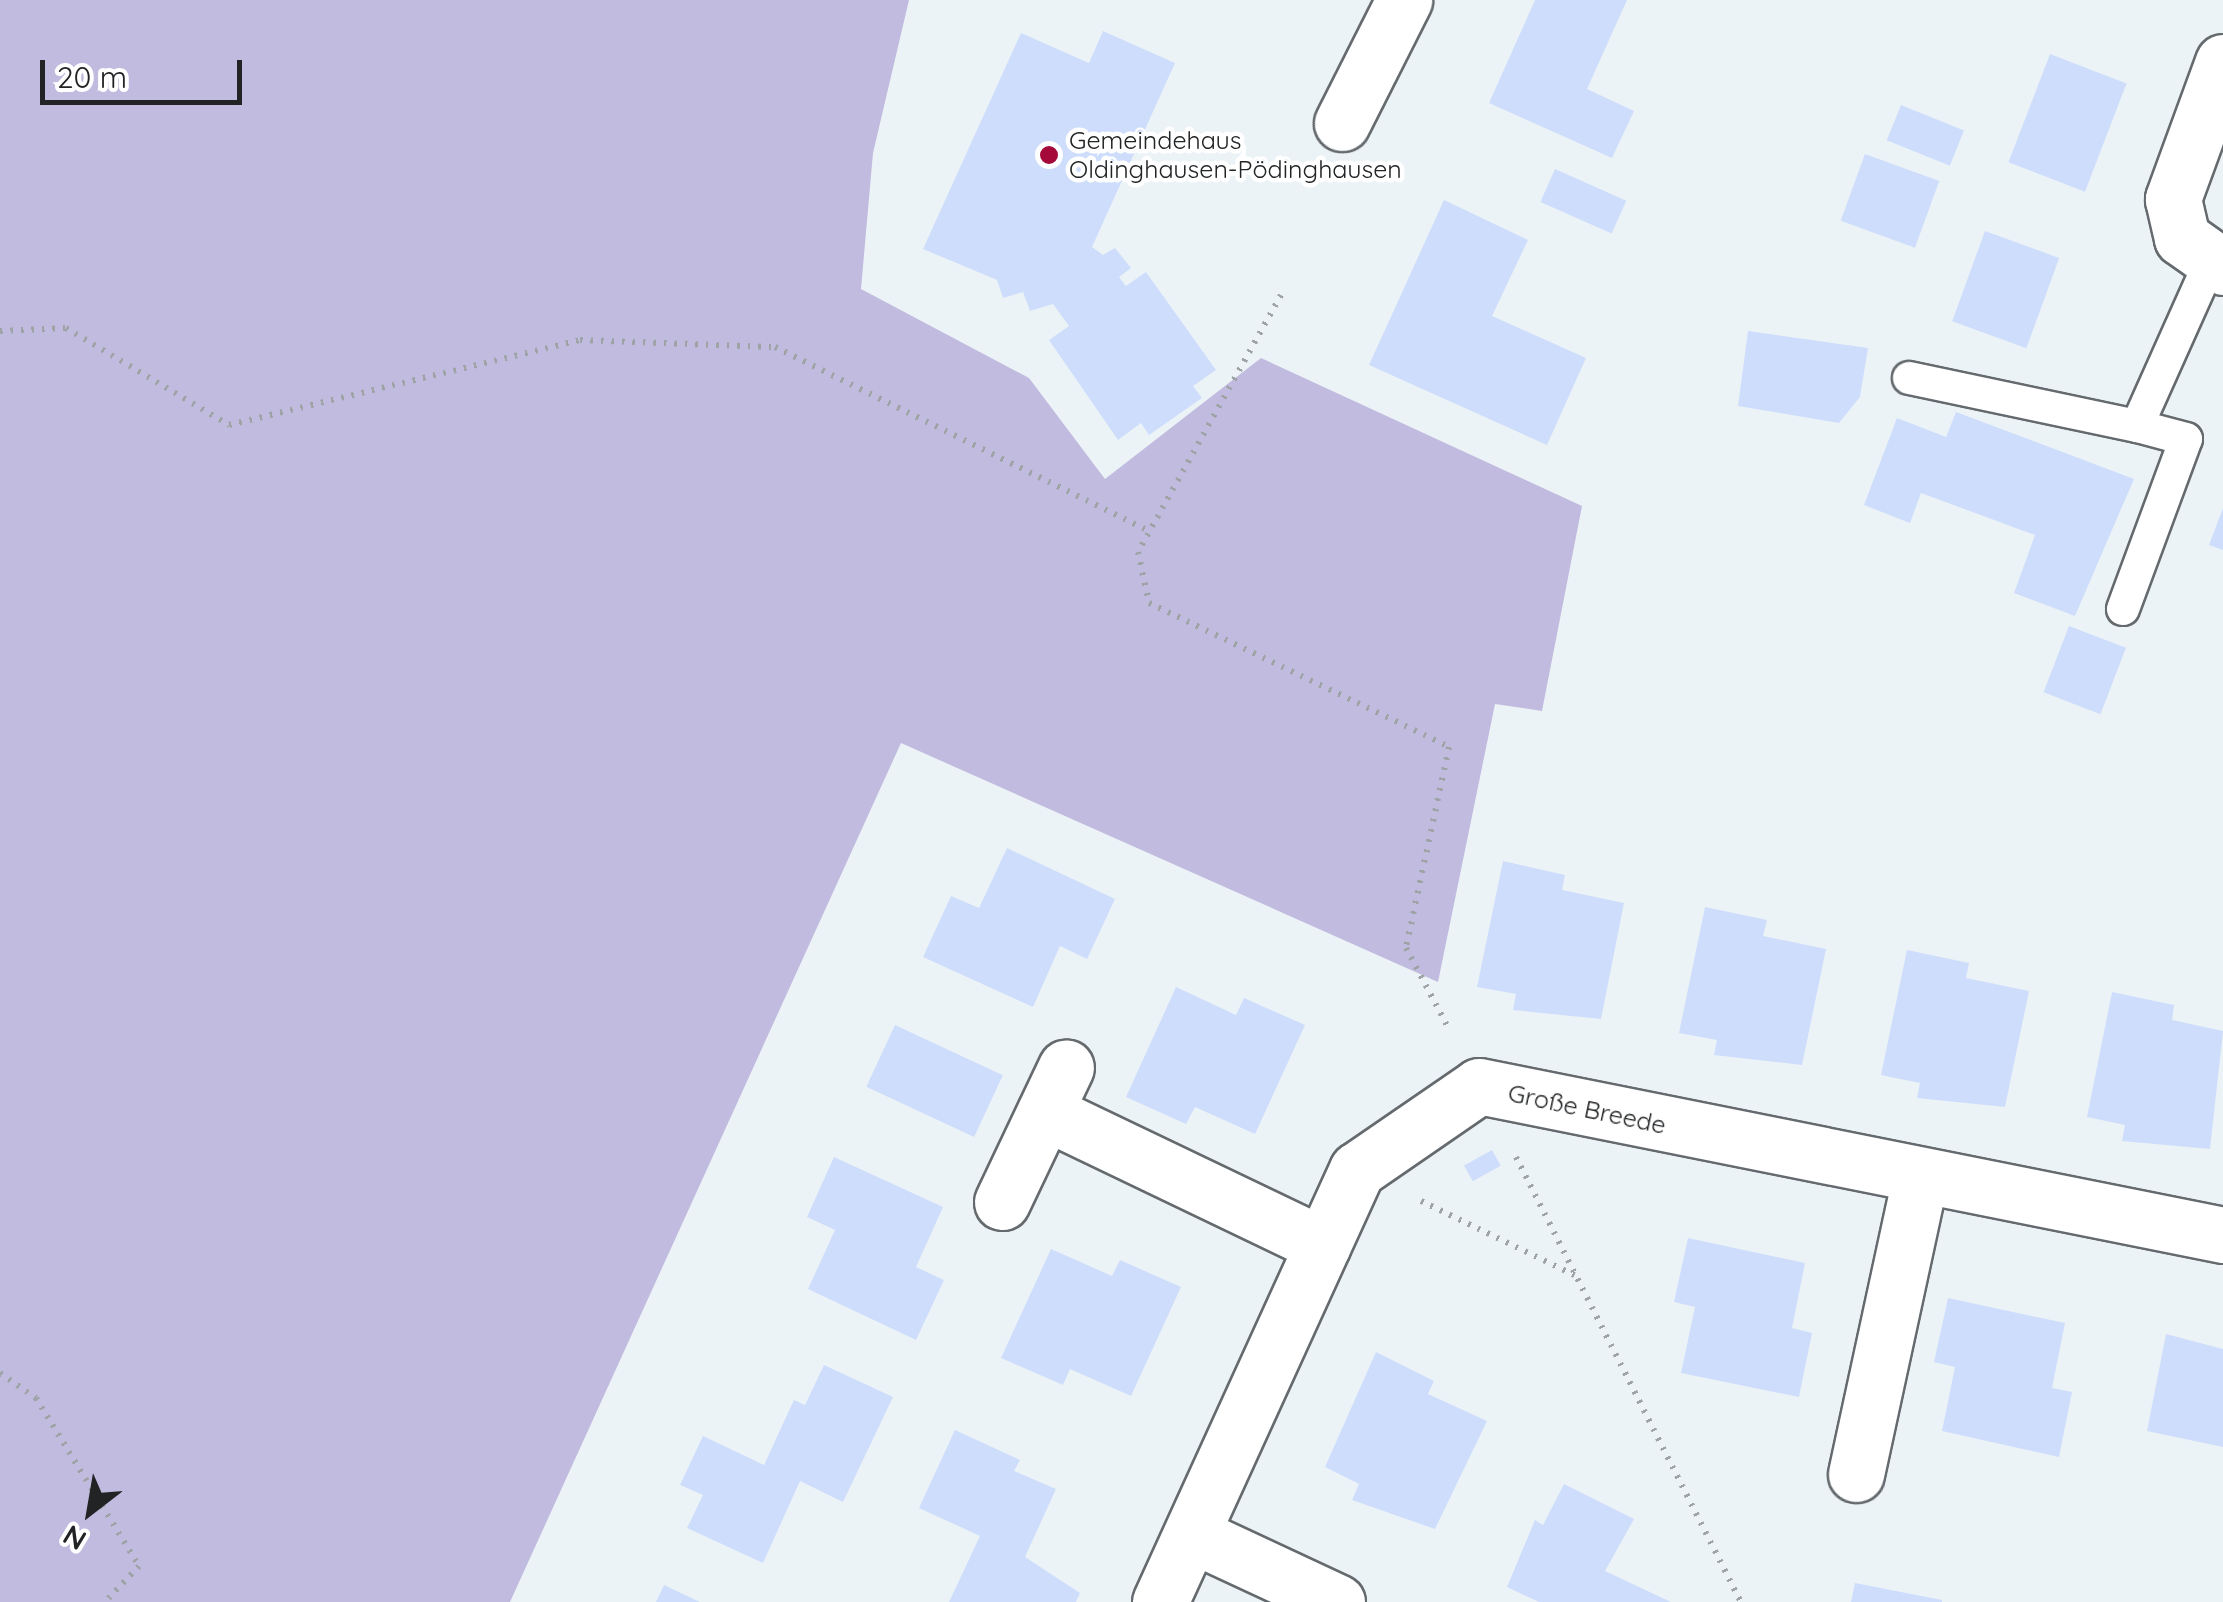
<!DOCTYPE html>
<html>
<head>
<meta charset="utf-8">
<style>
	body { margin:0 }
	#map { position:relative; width:2223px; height:1602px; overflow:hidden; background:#ecf3f7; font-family:Quicksand,sans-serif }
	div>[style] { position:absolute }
	.green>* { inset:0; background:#c0bbdf }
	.building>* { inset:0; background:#ceddfb; transform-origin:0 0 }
	.path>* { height:6px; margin-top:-3px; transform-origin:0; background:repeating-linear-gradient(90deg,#9ea3a6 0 2.5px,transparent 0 10.5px) }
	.roads { filter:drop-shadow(2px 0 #646a6e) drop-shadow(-2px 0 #646a6e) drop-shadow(0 2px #646a6e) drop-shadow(0 -2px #646a6e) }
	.lane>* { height:32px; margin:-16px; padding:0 16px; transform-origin:16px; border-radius:16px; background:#fff }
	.street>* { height:55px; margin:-27.5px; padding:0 27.5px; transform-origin:27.5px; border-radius:27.5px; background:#fff }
	.dots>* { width:28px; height:28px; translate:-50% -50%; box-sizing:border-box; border:5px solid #fff; border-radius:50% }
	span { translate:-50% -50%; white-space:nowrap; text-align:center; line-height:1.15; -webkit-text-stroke:9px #fff; paint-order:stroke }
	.poi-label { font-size:25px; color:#212325 }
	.left { translate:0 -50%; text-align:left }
	.street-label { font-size:25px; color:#212325 }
	.north { position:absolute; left:40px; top:1462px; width:100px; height:100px; -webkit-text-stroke:8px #fff; paint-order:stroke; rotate:211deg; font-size:28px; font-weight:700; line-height:40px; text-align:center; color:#212325 }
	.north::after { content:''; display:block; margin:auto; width:35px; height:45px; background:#212325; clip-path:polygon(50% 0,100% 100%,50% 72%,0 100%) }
	.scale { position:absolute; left:40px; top:60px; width:202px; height:45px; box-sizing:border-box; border:5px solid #212325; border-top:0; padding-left:12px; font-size:30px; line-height:35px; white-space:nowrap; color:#212325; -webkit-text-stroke:8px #fff; paint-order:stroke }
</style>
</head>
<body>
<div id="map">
	<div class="green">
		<div style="clip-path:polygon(0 0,909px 0,873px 153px,861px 289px,1029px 378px,1105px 479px,1261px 358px,1582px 506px,1542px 711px,1495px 704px,1438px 982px,901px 743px,510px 1602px,0 1602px)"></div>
	</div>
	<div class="building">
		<div style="clip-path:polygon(1535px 0,1627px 0,1587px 89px,1634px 111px,1612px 158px,1489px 103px)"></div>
		<div style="clip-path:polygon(1103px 31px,1175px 63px,1092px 247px,1103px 255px,1115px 248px,1131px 268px,1119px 277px,1126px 286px,1146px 272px,1216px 370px,1193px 386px,1202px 398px,1149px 435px,1141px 423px,1118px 440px,1049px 340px,1069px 326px,1053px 304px,1030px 311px,1023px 292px,1003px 298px,997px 280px,923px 249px,1021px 33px,1089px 63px)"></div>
		<div style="left:2050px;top:54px;width:82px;height:116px;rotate:21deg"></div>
		<div style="left:1901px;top:105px;width:68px;height:38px;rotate:22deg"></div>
		<div style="left:1865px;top:154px;width:79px;height:71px;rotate:20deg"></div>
		<div style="left:1555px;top:169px;width:78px;height:36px;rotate:24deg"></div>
		<div style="clip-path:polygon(1444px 200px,1528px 240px,1492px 316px,1586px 358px,1547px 445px,1369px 365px)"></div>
		<div style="left:1985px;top:231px;width:79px;height:96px;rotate:20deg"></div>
		<div style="clip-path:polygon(1748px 331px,1868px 348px,1860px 397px,1839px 423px,1738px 406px)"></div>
		<div style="clip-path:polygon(1956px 412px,2134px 479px,2075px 616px,2014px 593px,2035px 535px,1921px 493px,1910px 523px,1864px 505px,1897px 418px,1946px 437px)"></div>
		<div style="clip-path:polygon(2223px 508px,2223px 550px,2209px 545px)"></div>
		<div style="left:2069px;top:626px;width:61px;height:71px;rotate:21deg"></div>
		<div style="clip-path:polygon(1007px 848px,1115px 899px,1087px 959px,1060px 946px,1033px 1007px,923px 957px,951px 896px,979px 908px)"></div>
		<div style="clip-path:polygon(1503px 861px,1565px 875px,1562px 890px,1624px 903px,1601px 1019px,1513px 1010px,1516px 994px,1477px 987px)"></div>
		<div style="clip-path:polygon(1705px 907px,1767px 920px,1763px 936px,1826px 949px,1802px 1065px,1714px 1055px,1717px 1040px,1679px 1033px)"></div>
		<div style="clip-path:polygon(1907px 950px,1969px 963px,1966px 978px,2029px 991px,2005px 1107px,1917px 1098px,1920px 1083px,1881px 1075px)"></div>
		<div style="clip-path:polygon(1176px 987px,1236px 1015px,1244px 998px,1305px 1025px,1255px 1134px,1195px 1107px,1186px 1124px,1126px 1097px)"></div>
		<div style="clip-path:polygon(2112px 992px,2174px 1005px,2172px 1020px,2223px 1031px,2210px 1149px,2122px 1141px,2125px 1125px,2087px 1117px)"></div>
		<div style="left:895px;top:1025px;width:119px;height:68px;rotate:25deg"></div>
		<div style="left:1492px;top:1150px;width:18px;height:32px;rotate:61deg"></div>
		<div style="clip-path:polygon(834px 1157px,943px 1207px,916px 1267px,944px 1280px,916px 1340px,808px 1289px,835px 1230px,807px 1217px)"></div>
		<div style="clip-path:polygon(1688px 1238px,1805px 1263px,1792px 1328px,1812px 1333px,1799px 1397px,1681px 1373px,1695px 1307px,1674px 1302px)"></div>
		<div style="clip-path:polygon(1051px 1249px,1112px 1276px,1120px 1260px,1181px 1287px,1131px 1396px,1070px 1369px,1063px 1385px,1001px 1358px)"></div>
		<div style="clip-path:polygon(1948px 1298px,2065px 1323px,2052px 1388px,2072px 1392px,2059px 1457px,1942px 1431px,1955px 1367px,1934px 1362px)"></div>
		<div style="clip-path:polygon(2166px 1334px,2223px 1349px,2223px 1447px,2147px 1431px)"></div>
		<div style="clip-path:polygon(1376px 1352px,1434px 1381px,1428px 1394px,1487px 1421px,1435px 1529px,1352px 1500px,1359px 1484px,1325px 1467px)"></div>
		<div style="clip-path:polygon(824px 1365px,893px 1397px,843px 1502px,800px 1481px,763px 1563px,687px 1528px,703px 1495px,680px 1485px,703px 1436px,764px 1465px,794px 1400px,805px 1405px)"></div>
		<div style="clip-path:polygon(955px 1430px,1020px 1460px,1014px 1471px,1056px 1489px,1025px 1557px,1080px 1593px,1076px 1602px,949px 1602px,980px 1536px,919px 1508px)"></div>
		<div style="clip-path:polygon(1564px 1484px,1634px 1519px,1605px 1571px,1671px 1602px,1539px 1602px,1507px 1587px,1535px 1520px,1543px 1525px)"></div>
		<div style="clip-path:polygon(1855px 1583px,1942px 1600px,1942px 1602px,1851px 1602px)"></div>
		<div style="clip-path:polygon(664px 1585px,700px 1602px,656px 1602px)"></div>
	</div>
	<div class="path">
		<div style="left:1281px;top:295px;width:294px;rotate:119.1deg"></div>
		<div style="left:1138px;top:552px;width:52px;rotate:77.8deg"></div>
		<div style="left:1149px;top:603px;width:333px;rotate:25.6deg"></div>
		<div style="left:1449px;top:747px;width:206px;rotate:102.1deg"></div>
		<div style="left:1406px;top:948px;width:94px;rotate:62.1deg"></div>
		<div style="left:0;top:331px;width:66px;rotate:-2.6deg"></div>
		<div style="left:66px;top:328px;width:190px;rotate:30.8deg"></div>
		<div style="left:229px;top:425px;width:361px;rotate:-13.6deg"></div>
		<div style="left:580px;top:340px;width:195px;rotate:2.1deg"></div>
		<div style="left:775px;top:347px;width:417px;rotate:26.2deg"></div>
		<div style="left:1516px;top:1157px;width:499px;rotate:63.2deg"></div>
		<div style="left:1421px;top:1201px;width:172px;rotate:25.8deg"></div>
		<div style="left:0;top:1373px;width:44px;rotate:34.8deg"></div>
		<div style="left:36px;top:1398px;width:197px;rotate:58.5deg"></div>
		<div style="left:139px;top:1566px;width:50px;rotate:133.4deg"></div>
	</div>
	<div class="roads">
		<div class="lane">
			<div style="left:1909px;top:378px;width:233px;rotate:11.9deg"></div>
			<div style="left:2137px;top:426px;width:179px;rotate:-65.9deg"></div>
			<div style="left:2123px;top:609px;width:181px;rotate:-69.7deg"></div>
			<div style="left:2186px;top:439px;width:51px;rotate:-165.1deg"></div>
		</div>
		<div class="street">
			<div style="left:2223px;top:62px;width:146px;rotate:110.1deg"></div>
			<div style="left:2173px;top:199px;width:40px;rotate:77deg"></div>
			<div style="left:2182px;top:238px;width:50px;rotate:35.3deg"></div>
			<div style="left:1342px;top:123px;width:138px;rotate:-63.2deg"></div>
			<div style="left:1045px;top:1112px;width:308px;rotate:25.6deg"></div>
			<div style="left:1002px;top:1202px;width:149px;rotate:-64.6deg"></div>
			<div style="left:1856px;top:1474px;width:303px;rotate:-77.8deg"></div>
			<div style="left:1193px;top:1535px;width:159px;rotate:25deg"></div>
			<div style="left:1160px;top:1602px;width:475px;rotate:-65.5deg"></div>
			<div style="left:1357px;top:1170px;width:148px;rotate:-34.5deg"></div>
			<div style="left:1479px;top:1086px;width:759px;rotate:11.32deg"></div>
		</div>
	</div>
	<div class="dots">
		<div style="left:1049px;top:155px;background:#a4093a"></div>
	</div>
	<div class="poi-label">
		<span class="left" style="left:1069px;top:155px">Gemeindehaus<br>Oldinghausen-Pödinghausen</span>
	</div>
	<div class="street-label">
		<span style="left:1587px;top:1109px;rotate:12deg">Große Breede</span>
	</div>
	<div class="north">N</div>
	<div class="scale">20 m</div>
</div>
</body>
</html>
